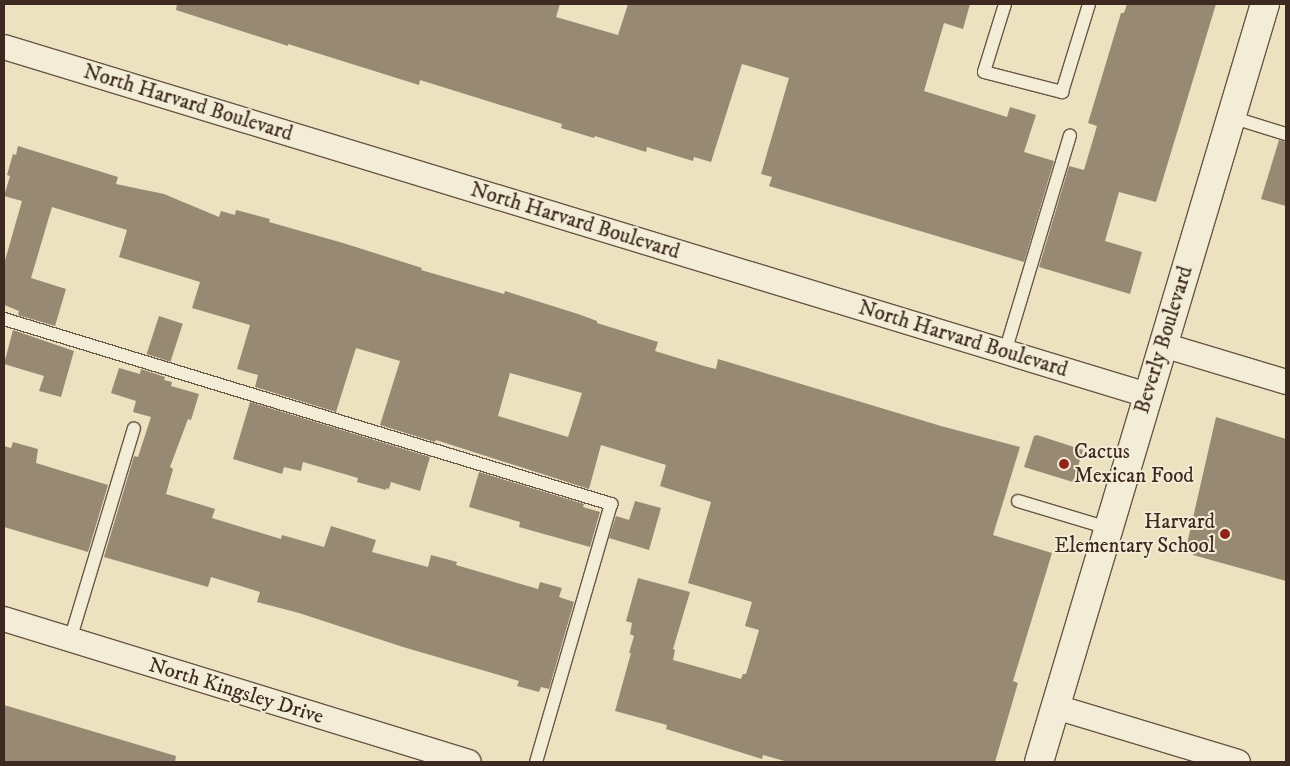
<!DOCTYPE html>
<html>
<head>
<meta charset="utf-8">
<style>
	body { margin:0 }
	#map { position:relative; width:1290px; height:766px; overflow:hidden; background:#ece2c0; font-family:"IM FELL DW Pica",serif }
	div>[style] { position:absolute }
	.building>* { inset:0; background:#988973; transform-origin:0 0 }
	.roads { filter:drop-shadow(1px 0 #695747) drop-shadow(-1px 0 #695747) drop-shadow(0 1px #695747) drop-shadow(0 -1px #695747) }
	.service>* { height:12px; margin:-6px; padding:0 6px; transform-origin:6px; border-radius:6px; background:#f3ecd6 }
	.minor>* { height:24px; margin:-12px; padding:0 12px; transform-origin:12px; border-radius:12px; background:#f3ecd6 }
	.secondary>* { height:28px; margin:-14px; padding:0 14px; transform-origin:14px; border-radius:14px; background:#f3ecd6 }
	.dots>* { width:14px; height:14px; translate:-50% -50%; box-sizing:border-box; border:2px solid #f3ecd6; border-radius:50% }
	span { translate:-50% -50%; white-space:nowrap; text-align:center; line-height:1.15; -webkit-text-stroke:4px #f3ecd6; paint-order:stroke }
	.street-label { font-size:21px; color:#3d291f }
	.poi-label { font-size:21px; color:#3d291f }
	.left { translate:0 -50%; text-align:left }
	.right { translate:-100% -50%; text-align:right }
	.frame { position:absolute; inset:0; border:5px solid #3d291f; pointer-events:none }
</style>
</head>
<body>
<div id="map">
	<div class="building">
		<div style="clip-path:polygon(177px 4px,560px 4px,556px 17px,618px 35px,628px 4px,970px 4px,963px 29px,944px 23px,924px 91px,1007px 117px,1010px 107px,1036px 115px,1024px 152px,1054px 161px,1024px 262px,769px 186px,772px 177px,761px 174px,789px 78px,742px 64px,711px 162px,694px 157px,693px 161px,647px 147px,646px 152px,595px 136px,594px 138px,561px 128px,562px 124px,420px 80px,419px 85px,288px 44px,288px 46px,176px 10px)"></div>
		<div style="clip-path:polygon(1127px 4px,1216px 4px,1156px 202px,1119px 192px,1105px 241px,1142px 252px,1130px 294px,1039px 267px,1069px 166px,1084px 170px,1097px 126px,1088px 123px,1121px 13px,1124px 13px)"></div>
		<div style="clip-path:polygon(1279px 140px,1286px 142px,1286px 206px,1261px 199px)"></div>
		<div style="clip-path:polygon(evenodd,18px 146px,118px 177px,116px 184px,164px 194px,219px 217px,221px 211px,235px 215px,236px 210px,270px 219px,269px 222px,343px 243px,422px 268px,421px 270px,504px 294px,505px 291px,578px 314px,597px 321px,597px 323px,658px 342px,655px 351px,704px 366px,716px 369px,718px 359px,941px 426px,1020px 447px,993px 535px,1052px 553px,1013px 681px,1018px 683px,995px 762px,788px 762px,763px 755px,762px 759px,666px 729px,667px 725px,615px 711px,631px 653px,629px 653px,634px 636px,630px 634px,632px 623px,626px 621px,638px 578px,690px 592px,673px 649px,675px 650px,673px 660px,741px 679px,743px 674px,746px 674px,759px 630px,745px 626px,752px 602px,688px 583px,711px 502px,660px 486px,666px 465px,601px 445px,589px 489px,436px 440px,435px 442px,380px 425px,400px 361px,356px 348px,336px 412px,255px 387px,258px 375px,237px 369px,250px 325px,192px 308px,200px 282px,119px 257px,127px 230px,52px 207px,31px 278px,66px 289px,55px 326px,18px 315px,19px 311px,4px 305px,4px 264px,22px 201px,4px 196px,10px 176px,7px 175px,13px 154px,16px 155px,18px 146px,510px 373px,582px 393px,568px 437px,498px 416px,510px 373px)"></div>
		<div style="left:159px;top:316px;width:25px;height:40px;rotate:18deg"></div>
		<div style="clip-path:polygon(13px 330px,74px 351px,61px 397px,39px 391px,44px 376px,4px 364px)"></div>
		<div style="clip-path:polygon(119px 368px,140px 374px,141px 369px,165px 377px,164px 380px,172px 382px,171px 386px,199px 394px,191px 420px,188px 419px,170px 467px,173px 469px,166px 494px,215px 509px,212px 518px,281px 539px,282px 535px,324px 547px,331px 526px,376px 540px,372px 552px,428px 567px,431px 555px,457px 562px,456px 565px,538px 589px,540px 582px,562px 588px,559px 597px,574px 602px,549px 689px,541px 687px,539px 692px,517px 686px,519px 681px,403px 647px,299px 613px,257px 602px,260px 592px,211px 577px,208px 587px,104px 557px,134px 456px,138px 457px,151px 417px,133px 412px,136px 401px,111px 393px)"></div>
		<div style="clip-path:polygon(250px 402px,430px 457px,420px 491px,391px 482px,389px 489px,386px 488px,386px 490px,357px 482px,358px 478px,303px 462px,301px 471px,284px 467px,282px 474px,233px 459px)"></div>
		<div style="clip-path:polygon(1216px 417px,1286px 439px,1286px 581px,1193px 555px,1196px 547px,1187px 544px)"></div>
		<div style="clip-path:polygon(1037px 435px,1083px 450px,1073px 482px,1024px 467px,1034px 436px)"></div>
		<div style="clip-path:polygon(13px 442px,38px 449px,36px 463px,108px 485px,88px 552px,4px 527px,4px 446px,11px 448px)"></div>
		<div style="clip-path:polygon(479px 472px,584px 504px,583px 507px,600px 512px,590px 547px,519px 527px,520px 522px,469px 507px)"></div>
		<div style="clip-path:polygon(635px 501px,661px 508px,649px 550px,609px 538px,616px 516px,629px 520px)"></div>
		<div style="clip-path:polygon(4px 705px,176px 756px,175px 762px,4px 762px)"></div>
	</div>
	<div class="roads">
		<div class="service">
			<div style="left:1005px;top:4px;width:71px;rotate:107.2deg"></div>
			<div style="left:984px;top:72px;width:81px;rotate:14.4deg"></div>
			<div style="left:1062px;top:92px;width:92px;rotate:-72.9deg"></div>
			<div style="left:1231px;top:117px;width:58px;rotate:17.2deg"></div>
			<div style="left:4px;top:319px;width:635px;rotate:16.95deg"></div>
			<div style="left:611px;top:504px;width:269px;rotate:106.2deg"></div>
			<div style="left:1005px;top:352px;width:226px;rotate:-73.3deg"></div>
			<div style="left:1018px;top:501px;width:94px;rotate:16.7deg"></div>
			<div style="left:70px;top:640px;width:221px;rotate:-73.2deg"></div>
		</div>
		<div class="minor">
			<div style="left:4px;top:47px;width:1195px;rotate:16.93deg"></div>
			<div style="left:1163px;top:345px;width:128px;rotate:16.7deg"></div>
			<div style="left:4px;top:619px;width:486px;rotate:17.1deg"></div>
			<div style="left:1056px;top:707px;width:190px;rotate:16.8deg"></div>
		</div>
		<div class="secondary">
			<div style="left:1039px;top:762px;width:791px;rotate:-73.4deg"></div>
		</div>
	</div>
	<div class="dots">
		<div style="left:1064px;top:464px;background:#8f2418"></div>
		<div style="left:1225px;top:534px;background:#8f2418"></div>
	</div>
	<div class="street-label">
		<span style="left:188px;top:103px;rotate:17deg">North Harvard Boulevard</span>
		<span style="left:575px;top:221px;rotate:17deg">North Harvard Boulevard</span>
		<span style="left:963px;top:339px;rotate:17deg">North Harvard Boulevard</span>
		<span style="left:1164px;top:340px;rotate:-73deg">Beverly Boulevard</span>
		<span style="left:236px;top:691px;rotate:17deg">North Kingsley Drive</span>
	</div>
	<div class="poi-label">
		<span class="left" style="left:1074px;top:464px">Cactus<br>Mexican Food</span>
		<span class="right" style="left:1215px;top:534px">Harvard<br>Elementary School</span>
	</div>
	<div class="frame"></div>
</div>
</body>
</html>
